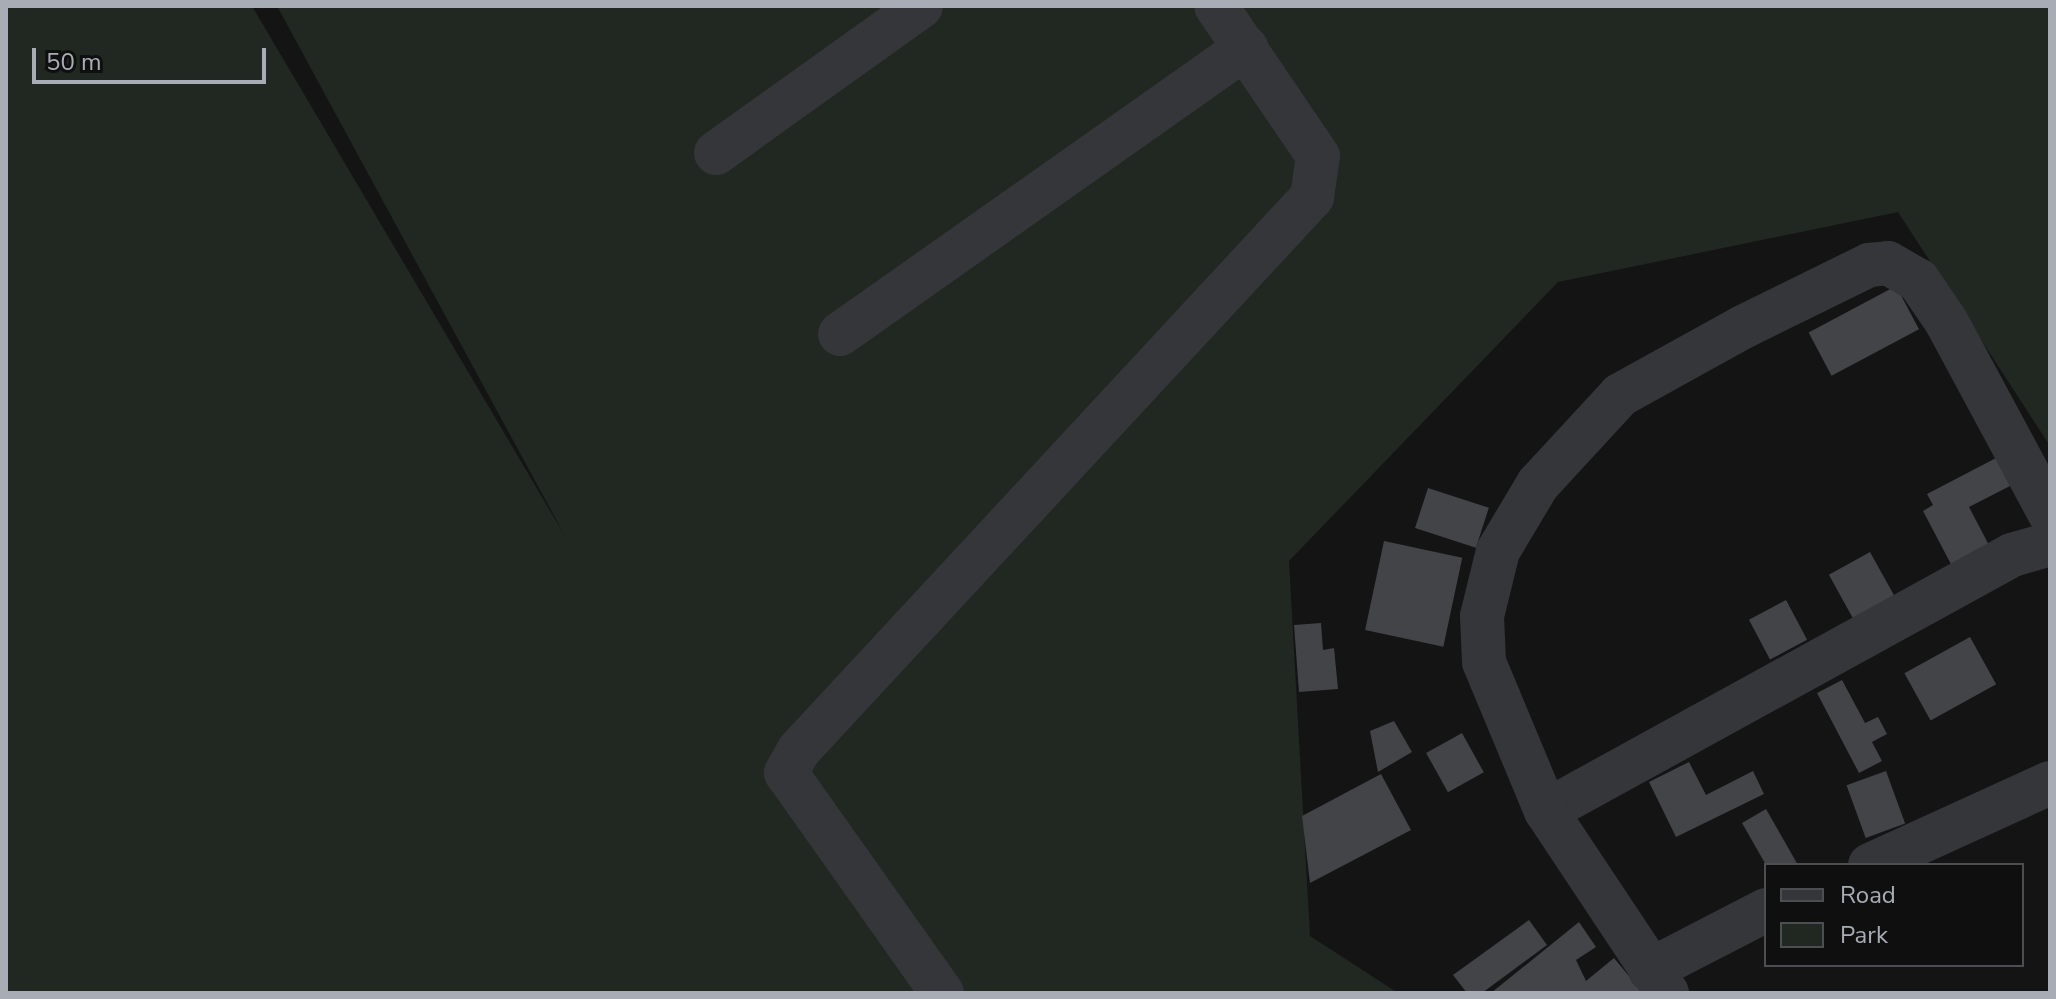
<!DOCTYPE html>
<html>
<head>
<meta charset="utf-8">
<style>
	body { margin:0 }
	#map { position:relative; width:2056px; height:999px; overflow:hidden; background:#141415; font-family:"Nunito Sans",sans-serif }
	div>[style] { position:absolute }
	.green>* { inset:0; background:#202821 }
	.building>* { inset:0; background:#434448; transform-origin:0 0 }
	.minor>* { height:44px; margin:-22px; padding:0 22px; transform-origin:22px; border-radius:22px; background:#35363a }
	span { translate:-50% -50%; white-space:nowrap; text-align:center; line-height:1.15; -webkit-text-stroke:6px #0f0f10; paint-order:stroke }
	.frame { position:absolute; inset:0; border:8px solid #a7acb5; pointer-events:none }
	.legend { position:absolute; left:1764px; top:863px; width:260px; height:104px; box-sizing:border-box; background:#0f0f10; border:2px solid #4c4e52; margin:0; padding:10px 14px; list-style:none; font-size:24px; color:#a7acb5 }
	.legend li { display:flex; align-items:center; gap:16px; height:40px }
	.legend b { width:40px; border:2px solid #4c4e52 }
	.scale { position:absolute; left:32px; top:48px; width:234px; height:36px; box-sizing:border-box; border:4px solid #a7acb5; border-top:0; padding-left:10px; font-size:24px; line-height:28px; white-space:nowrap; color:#a7acb5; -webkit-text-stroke:6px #0f0f10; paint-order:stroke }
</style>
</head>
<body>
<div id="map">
	<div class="green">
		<div style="clip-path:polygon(6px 6px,252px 6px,565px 536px,277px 6px,2050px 6px,2050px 446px,1898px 212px,1558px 282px,1289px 561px,1310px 936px,1398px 993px,6px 993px)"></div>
	</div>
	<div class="building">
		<div style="left:1896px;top:286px;width:49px;height:99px;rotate:62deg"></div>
		<div style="clip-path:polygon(1996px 458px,2010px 486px,1969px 507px,1991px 549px,1953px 568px,1923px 511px,1933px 505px,1927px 494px)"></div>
		<div style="left:1428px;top:488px;width:64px;height:42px;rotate:18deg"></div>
		<div style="left:1384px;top:541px;width:80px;height:91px;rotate:12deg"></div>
		<div style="left:1870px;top:552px;width:53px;height:47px;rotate:61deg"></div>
		<div style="left:1786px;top:600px;width:45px;height:42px;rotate:62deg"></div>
		<div style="clip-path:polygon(1321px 623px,1323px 650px,1334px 648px,1338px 689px,1299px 692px,1294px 625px)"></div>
		<div style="left:1970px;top:637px;width:54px;height:75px;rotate:61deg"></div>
		<div style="clip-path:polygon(1842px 680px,1865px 723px,1878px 717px,1887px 734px,1872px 742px,1882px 761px,1859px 773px,1817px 693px)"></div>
		<div style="clip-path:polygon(1394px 721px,1412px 752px,1378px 772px,1370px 731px)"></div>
		<div style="left:1462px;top:733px;width:45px;height:41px;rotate:61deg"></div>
		<div style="clip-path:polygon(1689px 762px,1706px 795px,1753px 771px,1764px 794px,1676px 837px,1649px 782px)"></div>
		<div style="left:1886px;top:771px;width:56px;height:42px;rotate:70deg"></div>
		<div style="clip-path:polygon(1381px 774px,1411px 830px,1310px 883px,1302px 816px)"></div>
		<div style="clip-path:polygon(1766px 809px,1798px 865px,1766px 865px,1742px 823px)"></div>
		<div style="clip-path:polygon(1529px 920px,1547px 945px,1482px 993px,1467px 993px,1453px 975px)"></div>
		<div style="clip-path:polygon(1579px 922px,1596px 947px,1576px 960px,1586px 981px,1614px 958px,1643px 993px,1491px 993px)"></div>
	</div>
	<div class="minor">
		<div style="left:716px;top:153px;width:252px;rotate:-35.6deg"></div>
		<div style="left:840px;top:334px;width:497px;rotate:-35.2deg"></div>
		<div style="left:1546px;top:811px;width:532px;rotate:-28.78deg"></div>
		<div style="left:2012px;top:555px;width:40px;rotate:-16deg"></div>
		<div style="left:1870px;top:865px;width:198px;rotate:-24.5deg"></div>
		<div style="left:1650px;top:970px;width:131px;rotate:-27.3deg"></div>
		<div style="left:942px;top:993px;width:270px;rotate:-125.3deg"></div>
		<div style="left:786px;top:773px;width:25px;rotate:-61deg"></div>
		<div style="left:798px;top:751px;width:756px;rotate:-47.14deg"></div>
		<div style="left:1312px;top:197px;width:41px;rotate:-81.7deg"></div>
		<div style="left:1318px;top:156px;width:181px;rotate:-124.2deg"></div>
		<div style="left:1667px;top:993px;width:219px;rotate:-123.6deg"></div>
		<div style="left:1546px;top:811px;width:161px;rotate:-112.6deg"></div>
		<div style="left:1484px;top:662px;width:46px;rotate:-92.5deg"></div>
		<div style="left:1482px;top:616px;width:67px;rotate:-76.2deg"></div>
		<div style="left:1498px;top:551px;width:78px;rotate:-59.2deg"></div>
		<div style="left:1538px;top:484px;width:121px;rotate:-47.3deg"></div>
		<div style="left:1620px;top:395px;width:141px;rotate:-28.9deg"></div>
		<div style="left:1743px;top:327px;width:140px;rotate:-26.2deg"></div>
		<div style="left:1869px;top:265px;width:19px;rotate:-6deg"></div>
		<div style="left:1888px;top:263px;width:34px;rotate:30deg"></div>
		<div style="left:1918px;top:280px;width:50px;rotate:55.7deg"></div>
		<div style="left:1946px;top:321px;width:219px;rotate:61.7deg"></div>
	</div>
	<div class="frame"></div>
	<ul class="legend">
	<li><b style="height:10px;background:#35363a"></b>Road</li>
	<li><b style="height:22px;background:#202821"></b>Park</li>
	</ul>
	<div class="scale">50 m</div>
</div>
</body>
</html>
